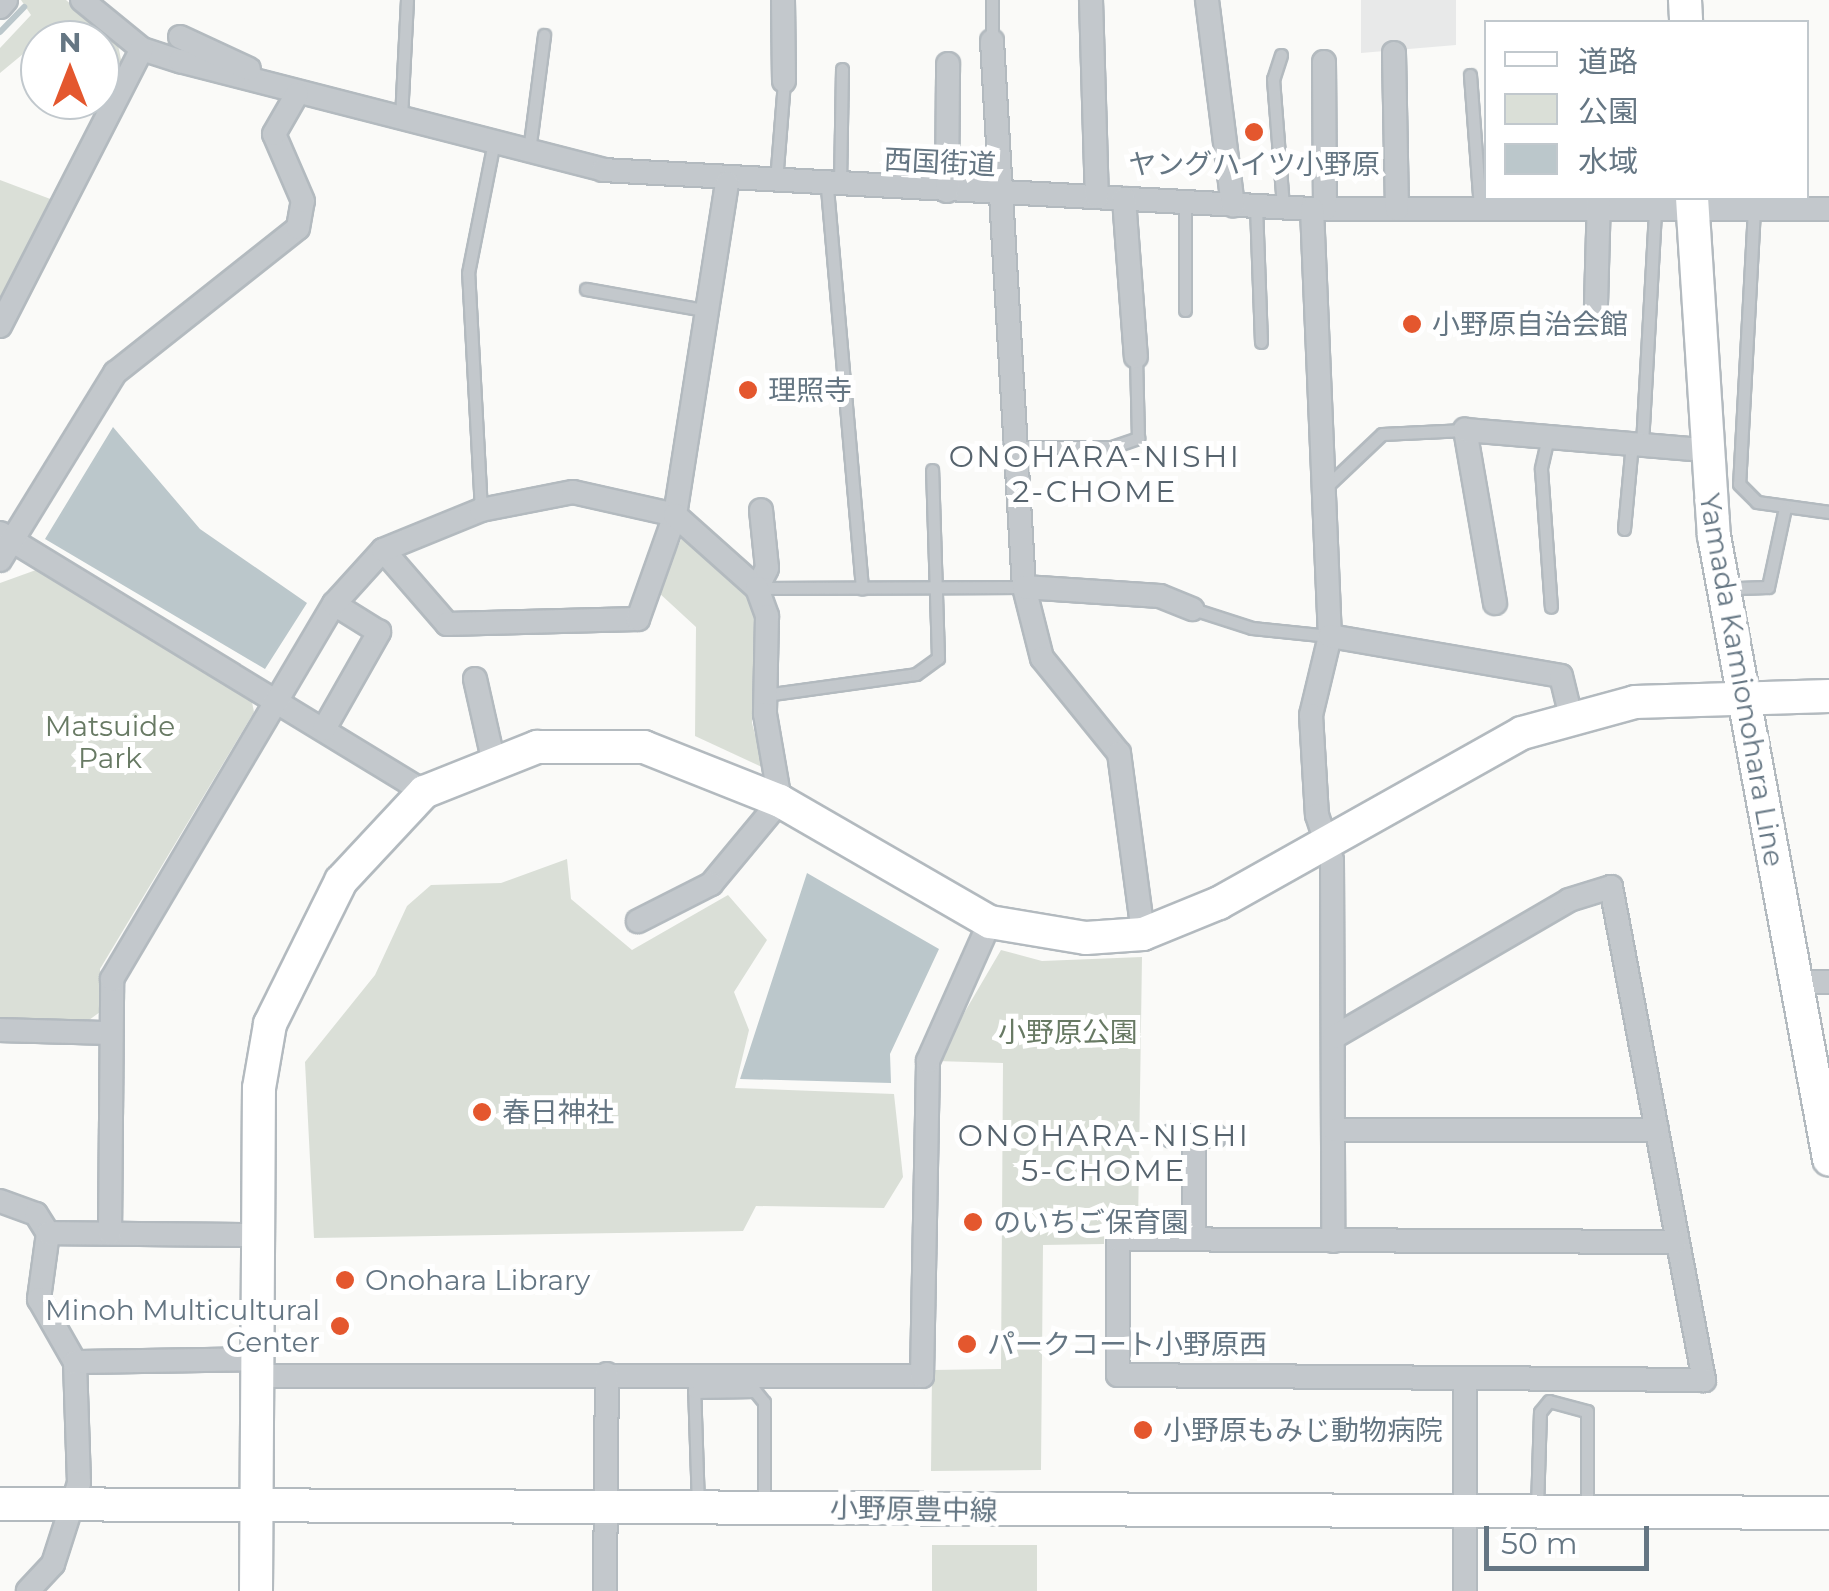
<!DOCTYPE html>
<html>
<head>
<meta charset="utf-8">
<style>
	body { margin:0 }
	#map { position:relative; width:1829px; height:1591px; overflow:hidden; background:#fafaf8; font-family:Montserrat,"Noto Sans JP",sans-serif }
	div>[style] { position:absolute }
	.built>* { inset:0; background:#e8e9e9 }
	.green>* { inset:0; background:#dadfd7; transform-origin:0 0 }
	.water>* { inset:0; background:#bbc7cb }
	.stream>* { height:6px; margin:-3px; padding:0 3px; transform-origin:3px; border-radius:3px; background:#bbc7cb }
	.roads { filter:drop-shadow(2px 0 #b3babf) drop-shadow(-2px 0 #b3babf) drop-shadow(0 2px #b3babf) drop-shadow(0 -2px #b3babf) }
	.lane>* { height:11px; margin:-5.5px; padding:0 5.5px; transform-origin:5.5px; border-radius:5.5px; background:#c3c8cc }
	.street>* { height:22px; margin:-11px; padding:0 11px; transform-origin:11px; border-radius:11px; background:#c3c8cc }
	.secondary>* { height:32px; margin:-16px; padding:0 16px; transform-origin:16px; border-radius:16px; background:#fff }
	.dots>* { width:28px; height:28px; translate:-50% -50%; box-sizing:border-box; border:5px solid #fff; border-radius:50% }
	span { translate:-50% -50%; white-space:nowrap; text-align:center; line-height:1.15; -webkit-text-stroke:10px #fff; paint-order:stroke }
	.street-label { font-size:28px; color:#657683 }
	.poi-label { font-size:28px; color:#657683 }
	.left { translate:0 -50%; text-align:left }
	.right { translate:-100% -50%; text-align:right }
	.park-label { font-size:28px; color:#687a64 }
	.neighbourhood-label { font-size:30px; color:#57646e; letter-spacing:2.5px }
	.legend { position:absolute; left:1484px; top:20px; width:325px; height:180px; box-sizing:border-box; background:#fff; border:2px solid #c1c8cd; margin:0; padding:12px 18px; list-style:none; font-size:30px; color:#657683 }
	.legend li { display:flex; align-items:center; gap:20px; height:50px }
	.legend b { width:50px; border:2px solid #c1c8cd }
	.north { position:absolute; left:20px; top:20px; width:100px; height:100px; box-sizing:border-box; background:#fff; border:2px solid #c1c8cd; border-radius:50%; rotate:0deg; font-size:28px; font-weight:700; line-height:40px; text-align:center; color:#657683 }
	.north::after { content:''; display:block; margin:auto; width:35px; height:45px; background:#e4572e; clip-path:polygon(50% 0,100% 100%,50% 72%,0 100%) }
	.scale { position:absolute; left:1484px; top:1526px; width:165px; height:45px; box-sizing:border-box; border:5px solid #657683; border-top:0; padding-left:12px; font-size:30px; line-height:35px; white-space:nowrap; color:#657683; -webkit-text-stroke:8px #fff; paint-order:stroke }
</style>
</head>
<body>
<div id="map">
	<div class="built">
		<div style="clip-path:polygon(1361px 0,1456px 0,1456px 45px,1361px 53px)"></div>
	</div>
	<div class="green">
		<div style="clip-path:polygon(21px 0,66px 0,118px 45px,122px 64px,100px 51px,100px 40px,40px 40px,0 73px,0 48px,31px 15px)"></div>
		<div style="clip-path:polygon(0 180px,53px 200px,0 301px)"></div>
		<div style="clip-path:polygon(683px 535px,746px 594px,754px 617px,752px 723px,764px 768px,695px 736px,696px 627px,658px 592px)"></div>
		<div style="clip-path:polygon(36px 570px,251px 697px,254px 712px,100px 969px,100px 1012px,89px 1020px,0 1019px,0 583px)"></div>
		<div style="clip-path:polygon(567px 859px,571px 899px,632px 950px,728px 895px,767px 940px,734px 992px,749px 1030px,735px 1088px,894px 1094px,903px 1177px,884px 1208px,756px 1206px,743px 1231px,314px 1238px,305px 1062px,375px 975px,407px 906px,431px 885px,501px 883px)"></div>
		<div style="clip-path:polygon(1001px 950px,1042px 961px,1142px 957px,1138px 1228px,1104px 1228px,1104px 1244px,1043px 1245px,1041px 1470px,931px 1471px,932px 1370px,1001px 1369px,1003px 1063px,936px 1061px)"></div>
		<div style="left:932px;top:1545px;width:105px;height:46px"></div>
	</div>
	<div class="water">
		<div style="clip-path:polygon(113px 427px,200px 529px,307px 603px,265px 669px,45px 539px)"></div>
		<div style="clip-path:polygon(807px 873px,939px 949px,890px 1054px,891px 1083px,740px 1079px)"></div>
	</div>
	<div class="stream">
		<div style="left:0;top:32px;width:35px;rotate:-46deg"></div>
	</div>
	<div class="roads">
		<div class="lane">
			<div style="left:992px;top:0;width:41px;rotate:90deg"></div>
			<div style="left:1281px;top:55px;width:25px;rotate:108deg"></div>
			<div style="left:1273px;top:79px;width:128px;rotate:85.5deg"></div>
			<div style="left:1470px;top:75px;width:132px;rotate:85.7deg"></div>
			<div style="left:401px;top:118px;width:118px;rotate:-87.1deg"></div>
			<div style="left:529px;top:151px;width:117px;rotate:-82.6deg"></div>
			<div style="left:776px;top:181px;width:100px;rotate:-85.4deg"></div>
			<div style="left:840px;top:184px;width:115px;rotate:-89deg"></div>
			<div style="left:827px;top:188px;width:402px;rotate:85deg"></div>
			<div style="left:1185px;top:202px;width:108px;rotate:90deg"></div>
			<div style="left:1256px;top:206px;width:136px;rotate:87.9deg"></div>
			<div style="left:1754px;top:209px;width:275px;rotate:93.1deg"></div>
			<div style="left:1739px;top:484px;width:25px;rotate:45deg"></div>
			<div style="left:1757px;top:502px;width:73px;rotate:7.9deg"></div>
			<div style="left:586px;top:289px;width:125px;rotate:10.1deg"></div>
			<div style="left:1549px;top:433px;width:37px;rotate:103deg"></div>
			<div style="left:1541px;top:469px;width:138px;rotate:85.9deg"></div>
			<div style="left:1642px;top:444px;width:235px;rotate:-86.8deg"></div>
			<div style="left:1016px;top:447px;width:96px"></div>
			<div style="left:1112px;top:447px;width:28px;rotate:-19deg"></div>
			<div style="left:1138px;top:438px;width:81px;rotate:-91.4deg"></div>
			<div style="left:1326px;top:487px;width:77px;rotate:-43.4deg"></div>
			<div style="left:1382px;top:434px;width:83px;rotate:-2.8deg"></div>
			<div style="left:481px;top:510px;width:237px;rotate:-93.1deg"></div>
			<div style="left:468px;top:273px;width:134px;rotate:-78.8deg"></div>
			<div style="left:1624px;top:529px;width:86px;rotate:-84.7deg"></div>
			<div style="left:758px;top:588px;width:266px;rotate:-0.2deg"></div>
			<div style="left:1738px;top:588px;width:30px;rotate:-2deg"></div>
			<div style="left:1768px;top:587px;width:81px;rotate:-77.9deg"></div>
			<div style="left:1193px;top:609px;width:62px;rotate:17.9deg"></div>
			<div style="left:1252px;top:628px;width:78px;rotate:5.9deg"></div>
			<div style="left:765px;top:695px;width:152px;rotate:-7.9deg"></div>
			<div style="left:916px;top:674px;width:27px;rotate:-36deg"></div>
			<div style="left:938px;top:658px;width:188px;rotate:-91.8deg"></div>
			<div style="left:694px;top:1385px;width:121px;rotate:88.1deg"></div>
			<div style="left:694px;top:1392px;width:61px;rotate:-0.9deg"></div>
			<div style="left:755px;top:1391px;width:14px;rotate:51deg"></div>
			<div style="left:764px;top:1402px;width:101px;rotate:90deg"></div>
			<div style="left:1537px;top:1507px;width:95px;rotate:-88.2deg"></div>
			<div style="left:1540px;top:1412px;width:14px;rotate:-51deg"></div>
			<div style="left:1549px;top:1401px;width:39px;rotate:15deg"></div>
			<div style="left:1587px;top:1411px;width:97px;rotate:90deg"></div>
		</div>
		<div class="street">
			<div style="left:82px;top:0;width:77px;rotate:39.2deg"></div>
			<div style="left:142px;top:49px;width:40px;rotate:18deg"></div>
			<div style="left:180px;top:61px;width:437px;rotate:14.4deg"></div>
			<div style="left:603px;top:170px;width:710px;rotate:3.15deg"></div>
			<div style="left:1312px;top:209px;width:517px"></div>
			<div style="left:783px;top:0;width:81px;rotate:89.3deg"></div>
			<div style="left:1091px;top:0;width:197px;rotate:88.3deg"></div>
			<div style="left:1207px;top:0;width:207px;rotate:82.8deg"></div>
			<div style="left:0;top:7px;width:9px;rotate:-49deg"></div>
			<div style="left:180px;top:37px;width:76px;rotate:24.9deg"></div>
			<div style="left:992px;top:41px;width:547px;rotate:86.65deg"></div>
			<div style="left:1024px;top:587px;width:73px;rotate:75.8deg"></div>
			<div style="left:1042px;top:658px;width:122px;rotate:51deg"></div>
			<div style="left:1119px;top:753px;width:183px;rotate:82.4deg"></div>
			<div style="left:1394px;top:53px;width:156px;rotate:88.9deg"></div>
			<div style="left:1324px;top:62px;width:147px;rotate:89.6deg"></div>
			<div style="left:947px;top:191px;width:127px;rotate:-89.5deg"></div>
			<div style="left:1124px;top:199px;width:158px;rotate:85.7deg"></div>
			<div style="left:1312px;top:209px;width:427px;rotate:87.6deg"></div>
			<div style="left:1330px;top:636px;width:81px;rotate:103.5deg"></div>
			<div style="left:1311px;top:715px;width:100px;rotate:86.6deg"></div>
			<div style="left:1317px;top:815px;width:47px;rotate:71.6deg"></div>
			<div style="left:1332px;top:860px;width:381px;rotate:89.8deg"></div>
			<div style="left:1596px;top:304px;width:106px;rotate:-88.4deg"></div>
			<div style="left:0;top:326px;width:311px;rotate:-62.9deg"></div>
			<div style="left:0;top:533px;width:497px;rotate:31.4deg"></div>
			<div style="left:383px;top:550px;width:98px;rotate:49.1deg"></div>
			<div style="left:447px;top:624px;width:191px;rotate:-1.5deg"></div>
			<div style="left:638px;top:619px;width:110px;rotate:-70.4deg"></div>
			<div style="left:675px;top:515px;width:336px;rotate:-81.1deg"></div>
			<div style="left:0;top:560px;width:220px;rotate:-58.4deg"></div>
			<div style="left:115px;top:373px;width:233px;rotate:-38.4deg"></div>
			<div style="left:298px;top:228px;width:27px;rotate:-80deg"></div>
			<div style="left:303px;top:201px;width:73px;rotate:-113.4deg"></div>
			<div style="left:274px;top:134px;width:46px;rotate:-60.1deg"></div>
			<div style="left:1024px;top:587px;width:136px;rotate:3.8deg"></div>
			<div style="left:1160px;top:596px;width:35px;rotate:22deg"></div>
			<div style="left:757px;top:588px;width:22px;rotate:-63deg"></div>
			<div style="left:767px;top:568px;width:58px;rotate:-95.9deg"></div>
			<div style="left:1495px;top:603px;width:176px;rotate:-99.8deg"></div>
			<div style="left:1465px;top:430px;width:241px;rotate:4.8deg"></div>
			<div style="left:1330px;top:636px;width:234px;rotate:9.8deg"></div>
			<div style="left:1561px;top:676px;width:42px;rotate:76.3deg"></div>
			<div style="left:475px;top:679px;width:82px;rotate:77.3deg"></div>
			<div style="left:324px;top:729px;width:112px;rotate:-60.4deg"></div>
			<div style="left:379px;top:632px;width:53px;rotate:-148.1deg"></div>
			<div style="left:1796px;top:982px;width:33px"></div>
			<div style="left:0;top:1030px;width:110px;rotate:1.6deg"></div>
			<div style="left:1334px;top:1037px;width:272px;rotate:-30.2deg"></div>
			<div style="left:1569px;top:900px;width:44px;rotate:-17.2deg"></div>
			<div style="left:1611px;top:887px;width:502px;rotate:79.32deg"></div>
			<div style="left:1704px;top:1380px;width:586px;rotate:-179.51deg"></div>
			<div style="left:1118px;top:1375px;width:136px;rotate:-90deg"></div>
			<div style="left:1118px;top:1239px;width:557px;rotate:0.31deg"></div>
			<div style="left:1335px;top:1130px;width:322px"></div>
			<div style="left:1172px;top:1136px;width:43px"></div>
			<div style="left:1194px;top:1136px;width:103px;rotate:90deg"></div>
			<div style="left:0;top:1201px;width:38px;rotate:20deg"></div>
			<div style="left:36px;top:1214px;width:22px;rotate:58deg"></div>
			<div style="left:48px;top:1233px;width:67px;rotate:97.8deg"></div>
			<div style="left:39px;top:1299px;width:73px;rotate:60.3deg"></div>
			<div style="left:75px;top:1362px;width:121px;rotate:88.1deg"></div>
			<div style="left:79px;top:1483px;width:85px;rotate:107.8deg"></div>
			<div style="left:53px;top:1564px;width:37px;rotate:133deg"></div>
			<div style="left:48px;top:1233px;width:208px;rotate:0.6deg"></div>
			<div style="left:110px;top:1233px;width:254px;rotate:-89.5deg"></div>
			<div style="left:112px;top:979px;width:436px;rotate:-59.4deg"></div>
			<div style="left:334px;top:604px;width:73px;rotate:-47.8deg"></div>
			<div style="left:383px;top:550px;width:106px;rotate:-22.2deg"></div>
			<div style="left:481px;top:510px;width:94px;rotate:-11.1deg"></div>
			<div style="left:573px;top:492px;width:105px;rotate:12.7deg"></div>
			<div style="left:675px;top:515px;width:110px;rotate:41.7deg"></div>
			<div style="left:757px;top:588px;width:30px;rotate:70deg"></div>
			<div style="left:767px;top:616px;width:98px;rotate:91.2deg"></div>
			<div style="left:765px;top:714px;width:88px;rotate:80.2deg"></div>
			<div style="left:780px;top:801px;width:108px;rotate:129.7deg"></div>
			<div style="left:711px;top:884px;width:82px;rotate:153.1deg"></div>
			<div style="left:75px;top:1362px;width:181px;rotate:-0.9deg"></div>
			<div style="left:256px;top:1376px;width:666px"></div>
			<div style="left:922px;top:1376px;width:315px;rotate:-88.9deg"></div>
			<div style="left:928px;top:1061px;width:152px;rotate:-66deg"></div>
			<div style="left:1465px;top:1379px;width:212px;rotate:90deg"></div>
			<div style="left:605px;top:1591px;width:217px;rotate:-89.5deg"></div>
		</div>
		<div class="secondary">
			<div style="left:1685px;top:0;width:22px;rotate:87deg"></div>
			<div style="left:1692px;top:198px;width:339px;rotate:86.3deg"></div>
			<div style="left:1714px;top:536px;width:634px;rotate:79.54deg"></div>
			<div style="left:0;top:1504px;width:1829px;rotate:0.28deg"></div>
			<div style="left:256px;top:1591px;width:503px;rotate:-89.66deg"></div>
			<div style="left:259px;top:1088px;width:65px;rotate:-80.2deg"></div>
			<div style="left:270px;top:1024px;width:160px;rotate:-63.6deg"></div>
			<div style="left:341px;top:881px;width:122px;rotate:-47deg"></div>
			<div style="left:424px;top:792px;width:122px;rotate:-21.7deg"></div>
			<div style="left:537px;top:747px;width:107px"></div>
			<div style="left:644px;top:747px;width:146px;rotate:21.7deg"></div>
			<div style="left:780px;top:801px;width:242px;rotate:30deg"></div>
			<div style="left:990px;top:922px;width:97px;rotate:9.5deg"></div>
			<div style="left:1086px;top:938px;width:57px;rotate:-4deg"></div>
			<div style="left:1143px;top:934px;width:82px;rotate:-22.2deg"></div>
			<div style="left:1219px;top:903px;width:347px;rotate:-29.3deg"></div>
			<div style="left:1522px;top:733px;width:117px;rotate:-15.3deg"></div>
			<div style="left:1635px;top:702px;width:194px;rotate:-1.8deg"></div>
		</div>
	</div>
	<div class="dots">
		<div style="left:1254px;top:132px;background:#e4572e"></div>
		<div style="left:1412px;top:324px;background:#e4572e"></div>
		<div style="left:748px;top:390px;background:#e4572e"></div>
		<div style="left:482px;top:1112px;background:#e4572e"></div>
		<div style="left:973px;top:1222px;background:#e4572e"></div>
		<div style="left:345px;top:1280px;background:#e4572e"></div>
		<div style="left:340px;top:1326px;background:#e4572e"></div>
		<div style="left:967px;top:1344px;background:#e4572e"></div>
		<div style="left:1143px;top:1430px;background:#e4572e"></div>
	</div>
	<div class="street-label">
		<span style="left:940px;top:162px;rotate:3deg">西国街道</span>
		<span style="left:1742px;top:680px;rotate:80deg">Yamada Kamionohara Line</span>
		<span style="left:914px;top:1509px;rotate:1deg">小野原豊中線</span>
	</div>
	<div class="poi-label">
		<span style="left:1254px;top:164px">ヤングハイツ小野原</span>
		<span class="left" style="left:1432px;top:324px">小野原自治会館</span>
		<span class="left" style="left:768px;top:390px">理照寺</span>
		<span class="left" style="left:502px;top:1112px">春日神社</span>
		<span class="left" style="left:993px;top:1222px">のいちご保育園</span>
		<span class="left" style="left:365px;top:1280px">Onohara Library</span>
		<span class="right" style="left:320px;top:1326px">Minoh Multicultural<br>Center</span>
		<span class="left" style="left:987px;top:1344px">パークコート小野原西</span>
		<span class="left" style="left:1163px;top:1430px">小野原もみじ動物病院</span>
	</div>
	<div class="park-label">
		<span style="left:110px;top:742px">Matsuide<br>Park</span>
		<span style="left:1068px;top:1032px">小野原公園</span>
	</div>
	<div class="neighbourhood-label">
		<span style="left:1095px;top:474px">ONOHARA-NISHI<br>2-CHOME</span>
		<span style="left:1104px;top:1153px">ONOHARA-NISHI<br>5-CHOME</span>
	</div>
	<ul class="legend">
	<li><b style="height:12px;background:#fff"></b>道路</li>
	<li><b style="height:28px;background:#dadfd7"></b>公園</li>
	<li><b style="height:28px;background:#bbc7cb"></b>水域</li>
	</ul>
	<div class="north">N</div>
	<div class="scale">50 m</div>
</div>
</body>
</html>
